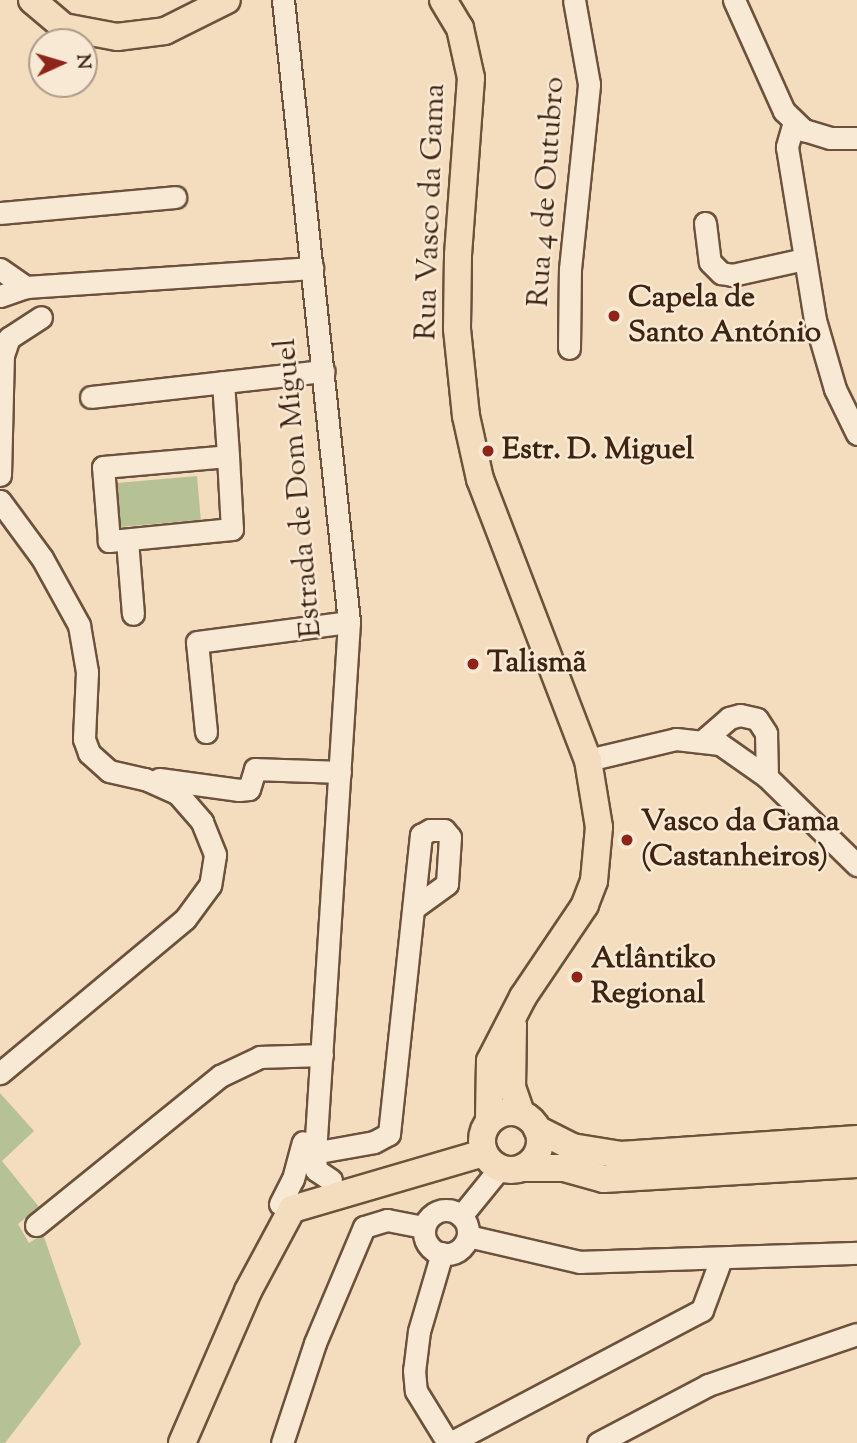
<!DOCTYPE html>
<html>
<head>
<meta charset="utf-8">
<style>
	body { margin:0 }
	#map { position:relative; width:857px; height:1443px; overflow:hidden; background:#f4ddbe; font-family:"Sorts Mill Goudy",serif }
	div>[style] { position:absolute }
	.green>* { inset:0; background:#b6c295; transform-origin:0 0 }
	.roads { filter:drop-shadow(2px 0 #6c523c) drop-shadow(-2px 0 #6c523c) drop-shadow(0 2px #6c523c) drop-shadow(0 -2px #6c523c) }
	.minor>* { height:21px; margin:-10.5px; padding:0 10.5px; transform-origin:10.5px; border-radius:10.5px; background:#f8e9d5 }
	.minor>.ring { margin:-10.5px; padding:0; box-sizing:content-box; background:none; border:21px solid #f8e9d5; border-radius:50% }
	.major>* { height:26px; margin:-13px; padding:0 13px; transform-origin:13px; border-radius:13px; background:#f4ddbe }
	.major>.ring { margin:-13px; padding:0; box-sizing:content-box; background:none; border:26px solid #f4ddbe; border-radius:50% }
	.dots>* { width:19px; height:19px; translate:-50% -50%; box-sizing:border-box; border:4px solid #f8e9d5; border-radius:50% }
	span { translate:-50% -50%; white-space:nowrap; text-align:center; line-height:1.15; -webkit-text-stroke:5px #f8e9d5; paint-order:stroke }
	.street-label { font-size:30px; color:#3f2411 }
	.poi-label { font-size:30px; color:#3f2411; font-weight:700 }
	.left { translate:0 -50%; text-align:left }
	.north { position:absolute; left:28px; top:28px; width:70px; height:70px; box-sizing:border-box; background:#f8e9d5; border:2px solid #ae9a87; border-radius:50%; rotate:86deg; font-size:19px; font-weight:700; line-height:28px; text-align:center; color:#3f2411 }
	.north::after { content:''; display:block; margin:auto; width:24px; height:32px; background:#8f2418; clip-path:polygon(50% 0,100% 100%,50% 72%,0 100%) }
</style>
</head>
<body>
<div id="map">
	<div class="green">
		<div style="left:197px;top:476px;width:44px;height:81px;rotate:85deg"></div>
		<div style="clip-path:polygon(0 1093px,34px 1131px,2px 1161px,39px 1207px,18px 1224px,29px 1243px,43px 1234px,81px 1344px,5px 1443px,0 1443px)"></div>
	</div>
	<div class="roads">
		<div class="minor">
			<div style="left:283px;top:0;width:625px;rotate:83.94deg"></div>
			<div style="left:349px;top:622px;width:532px;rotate:93.66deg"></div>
			<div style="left:315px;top:1153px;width:17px;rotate:87deg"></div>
			<div style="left:316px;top:1170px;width:18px;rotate:34deg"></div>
			<div style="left:734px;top:0;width:122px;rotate:65.8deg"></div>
			<div style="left:784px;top:111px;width:28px;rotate:44deg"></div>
			<div style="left:804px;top:130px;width:27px;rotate:17deg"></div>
			<div style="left:830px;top:138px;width:27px"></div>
			<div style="left:794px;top:122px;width:26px;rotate:106deg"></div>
			<div style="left:787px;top:147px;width:175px;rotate:80.8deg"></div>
			<div style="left:815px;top:320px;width:72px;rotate:73.8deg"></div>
			<div style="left:835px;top:389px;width:50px;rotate:63.9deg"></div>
			<div style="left:0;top:213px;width:176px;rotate:-5.2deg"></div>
			<div style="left:705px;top:223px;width:39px;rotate:83deg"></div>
			<div style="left:710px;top:262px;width:16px;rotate:45deg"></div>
			<div style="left:721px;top:273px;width:11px;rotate:10deg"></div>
			<div style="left:732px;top:275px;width:74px;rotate:-12.5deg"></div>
			<div style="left:0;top:269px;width:32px;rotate:35deg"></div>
			<div style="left:0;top:296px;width:28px;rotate:-19deg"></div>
			<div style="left:26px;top:287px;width:287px;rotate:-3.8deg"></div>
			<div style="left:569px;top:348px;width:79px;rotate:-89.3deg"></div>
			<div style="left:570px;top:269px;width:186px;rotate:-84.1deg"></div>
			<div style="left:589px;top:84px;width:85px;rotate:-100.1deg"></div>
			<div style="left:223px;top:382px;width:74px;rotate:86.1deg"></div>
			<div style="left:228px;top:456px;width:73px;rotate:86.9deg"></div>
			<div style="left:232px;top:529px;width:124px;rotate:174.4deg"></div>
			<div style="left:109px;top:541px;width:74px;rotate:-94.6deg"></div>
			<div style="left:103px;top:467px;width:125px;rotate:-5deg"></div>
			<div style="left:91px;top:397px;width:234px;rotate:-6.4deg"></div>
			<div style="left:0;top:475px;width:120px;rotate:-88.6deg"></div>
			<div style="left:3px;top:355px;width:18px;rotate:-71deg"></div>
			<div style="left:9px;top:338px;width:38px;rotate:-33deg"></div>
			<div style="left:0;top:501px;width:71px;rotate:53.6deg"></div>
			<div style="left:42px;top:558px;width:77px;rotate:61.1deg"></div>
			<div style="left:79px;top:625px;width:48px;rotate:80.3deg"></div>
			<div style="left:87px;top:672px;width:67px;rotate:92.6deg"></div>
			<div style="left:84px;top:739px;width:15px;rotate:70deg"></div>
			<div style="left:89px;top:753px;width:27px;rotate:42deg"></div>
			<div style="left:109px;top:771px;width:37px;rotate:13deg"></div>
			<div style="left:145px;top:779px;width:36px;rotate:24deg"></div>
			<div style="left:178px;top:794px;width:37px;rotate:49deg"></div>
			<div style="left:202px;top:822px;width:35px;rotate:68deg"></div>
			<div style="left:215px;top:855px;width:30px;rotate:99deg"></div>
			<div style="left:210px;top:885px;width:42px;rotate:126.3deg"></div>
			<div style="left:185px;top:919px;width:241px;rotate:140.2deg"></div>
			<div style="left:127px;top:540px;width:74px;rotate:85.4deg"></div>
			<div style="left:206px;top:732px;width:90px;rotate:-95.7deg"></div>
			<div style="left:197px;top:642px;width:153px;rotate:-7.5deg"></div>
			<div style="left:705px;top:739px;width:32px;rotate:-41deg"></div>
			<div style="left:729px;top:718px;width:11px;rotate:-15deg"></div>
			<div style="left:740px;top:715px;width:17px;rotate:13deg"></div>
			<div style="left:757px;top:719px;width:17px;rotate:57deg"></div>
			<div style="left:766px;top:733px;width:44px;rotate:88.7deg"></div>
			<div style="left:588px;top:760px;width:90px;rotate:-13.4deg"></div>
			<div style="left:676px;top:739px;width:44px;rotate:6.5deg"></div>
			<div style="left:720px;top:744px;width:57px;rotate:35.1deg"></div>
			<div style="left:767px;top:777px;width:126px;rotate:44.4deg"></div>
			<div style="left:159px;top:779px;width:81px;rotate:7.8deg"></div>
			<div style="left:239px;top:790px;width:10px;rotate:-6deg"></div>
			<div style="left:249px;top:789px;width:21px;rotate:-73deg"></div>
			<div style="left:255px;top:769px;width:85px;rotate:2deg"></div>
			<div style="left:302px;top:1155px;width:73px;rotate:-10.2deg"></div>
			<div style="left:374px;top:1142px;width:17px;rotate:-28deg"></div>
			<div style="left:389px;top:1134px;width:301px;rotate:-83.9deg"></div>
			<div style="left:421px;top:835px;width:10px;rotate:-29deg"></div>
			<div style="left:430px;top:830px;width:14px"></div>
			<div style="left:444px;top:830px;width:9px;rotate:49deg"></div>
			<div style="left:450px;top:837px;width:47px;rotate:93.7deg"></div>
			<div style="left:447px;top:884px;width:41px;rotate:144deg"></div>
			<div style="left:280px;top:1204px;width:28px;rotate:-63deg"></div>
			<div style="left:293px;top:1179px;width:38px;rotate:-75deg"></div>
			<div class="ring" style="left:424px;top:1210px;width:23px;height:23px"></div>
			<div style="left:461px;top:1216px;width:62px;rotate:-50.9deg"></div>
			<div style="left:36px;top:1225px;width:237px;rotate:-39deg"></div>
			<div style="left:220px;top:1076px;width:44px;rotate:-25.4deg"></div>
			<div style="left:260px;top:1057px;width:62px;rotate:-1.8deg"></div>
			<div style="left:468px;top:1236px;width:115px;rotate:13.1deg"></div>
			<div style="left:580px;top:1262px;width:277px;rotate:-1.9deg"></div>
			<div style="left:442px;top:1253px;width:81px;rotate:106.4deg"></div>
			<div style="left:419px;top:1331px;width:39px;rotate:97deg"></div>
			<div style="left:414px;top:1370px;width:21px;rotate:85deg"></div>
			<div style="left:416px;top:1391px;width:61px;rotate:58.4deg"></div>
			<div style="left:282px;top:1443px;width:105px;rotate:-71.7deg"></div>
			<div style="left:315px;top:1343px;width:126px;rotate:-67.1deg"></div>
			<div style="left:364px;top:1227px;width:24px;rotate:-17deg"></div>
			<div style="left:387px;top:1220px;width:38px;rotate:11deg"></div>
			<div style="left:450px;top:1443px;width:285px;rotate:-27.8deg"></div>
			<div style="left:702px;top:1310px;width:54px;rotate:-69.6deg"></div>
			<div style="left:598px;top:1443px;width:124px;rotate:-27.8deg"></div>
			<div style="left:708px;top:1385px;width:157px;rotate:-18.9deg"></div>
		</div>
		<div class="major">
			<div style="left:32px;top:0;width:42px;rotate:40.2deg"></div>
			<div style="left:64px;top:27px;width:54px;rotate:10.7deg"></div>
			<div style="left:117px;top:37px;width:48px;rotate:-7.1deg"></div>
			<div style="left:165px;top:31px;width:69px;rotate:-26.6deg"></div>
			<div style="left:443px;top:0;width:33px;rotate:59deg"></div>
			<div style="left:460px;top:28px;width:51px;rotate:77.6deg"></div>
			<div style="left:471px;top:78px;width:178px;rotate:94.2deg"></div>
			<div style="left:458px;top:256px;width:73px;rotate:90.8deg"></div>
			<div style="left:457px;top:329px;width:87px;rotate:84.1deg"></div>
			<div style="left:466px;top:416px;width:65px;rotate:77.5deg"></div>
			<div style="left:480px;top:479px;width:301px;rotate:69deg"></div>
			<div style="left:588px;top:760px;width:68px;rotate:80.7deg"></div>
			<div style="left:599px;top:827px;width:54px;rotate:95.3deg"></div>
			<div style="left:594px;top:881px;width:26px;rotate:111deg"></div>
			<div style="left:585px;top:905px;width:111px;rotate:124deg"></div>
			<div style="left:523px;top:997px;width:72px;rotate:117.3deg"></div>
			<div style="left:490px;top:1061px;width:60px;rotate:91deg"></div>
			<div style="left:513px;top:1025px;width:62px;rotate:90.9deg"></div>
			<div style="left:512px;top:1087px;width:28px;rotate:71deg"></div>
			<div class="ring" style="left:482px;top:1112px;width:32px;height:32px"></div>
			<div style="left:537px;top:1129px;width:39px;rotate:27deg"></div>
			<div style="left:572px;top:1147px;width:50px;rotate:9.3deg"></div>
			<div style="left:621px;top:1155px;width:237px;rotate:-3.9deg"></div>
			<div style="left:523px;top:1168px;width:41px"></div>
			<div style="left:564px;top:1168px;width:41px;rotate:15.4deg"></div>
			<div style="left:604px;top:1179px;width:253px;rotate:-3.4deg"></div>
			<div style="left:182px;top:1443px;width:166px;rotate:-66.5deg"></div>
			<div style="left:248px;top:1291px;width:93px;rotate:-61.8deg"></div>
			<div style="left:292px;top:1209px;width:200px;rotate:-16.3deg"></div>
		</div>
	</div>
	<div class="dots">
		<div style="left:614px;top:316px;background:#8f2418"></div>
		<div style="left:488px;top:451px;background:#8f2418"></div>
		<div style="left:473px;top:664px;background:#8f2418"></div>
		<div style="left:627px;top:840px;background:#8f2418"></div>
		<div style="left:577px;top:977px;background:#8f2418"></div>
	</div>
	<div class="street-label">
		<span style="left:548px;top:192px;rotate:-86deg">Rua 4 de Outubro</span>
		<span style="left:432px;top:212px;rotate:-88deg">Rua Vasco da Gama</span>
		<span style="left:300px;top:488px;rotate:-95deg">Estrada de Dom Miguel</span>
	</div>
	<div class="poi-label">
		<span class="left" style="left:628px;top:316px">Capela de<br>Santo António</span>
		<span class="left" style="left:502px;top:451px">Estr. D. Miguel</span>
		<span class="left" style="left:487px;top:664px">Talismã</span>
		<span class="left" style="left:641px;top:840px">Vasco da Gama<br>(Castanheiros)</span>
		<span class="left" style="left:591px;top:977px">Atlântiko<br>Regional</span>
	</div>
	<div class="north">N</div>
</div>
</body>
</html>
